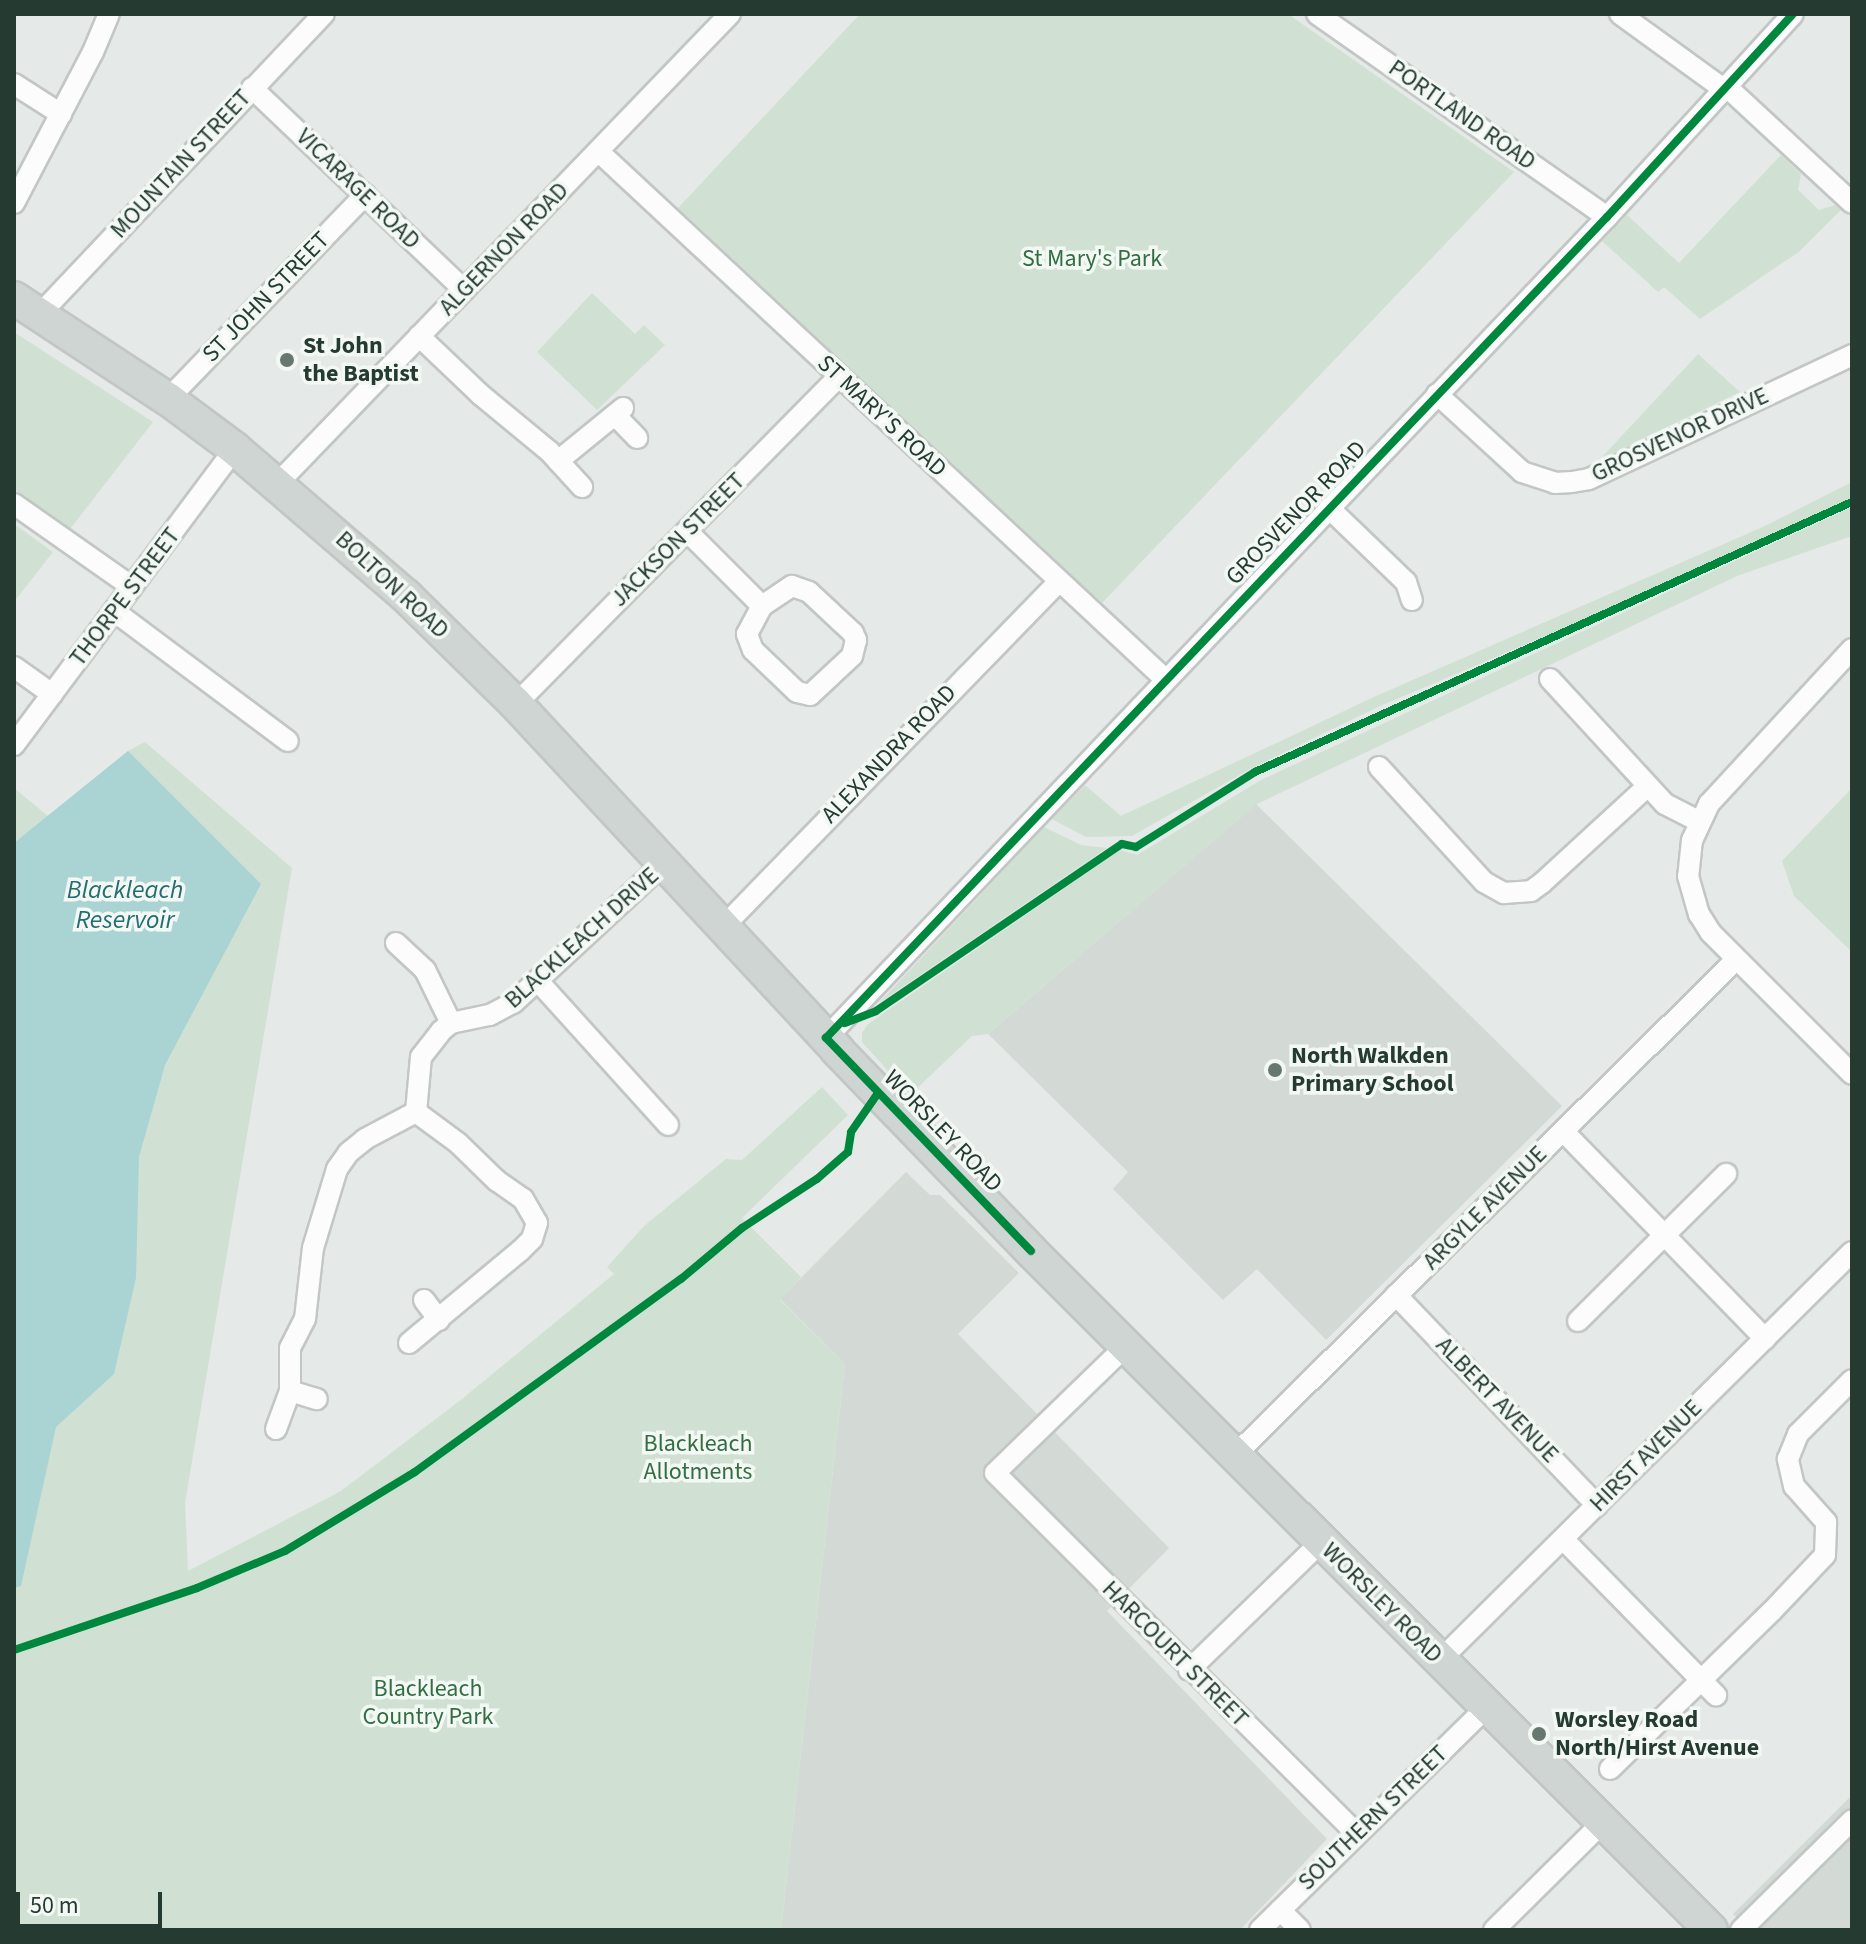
<!DOCTYPE html>
<html>
<head>
<meta charset="utf-8">
<style>
	body { margin:0 }
	#map { position:relative; width:1866px; height:1944px; overflow:hidden; background:#e5e9e7; font-family:"Source Sans 3",sans-serif }
	div>[style] { position:absolute }
	.built>* { inset:0; background:#d3dad6 }
	.green>* { inset:0; background:#d0e1d3 }
	.water>* { inset:0; background:#aad3d3 }
	.roads { filter:drop-shadow(2px 0 #c2c6c4) drop-shadow(-2px 0 #c2c6c4) drop-shadow(0 2px #c2c6c4) drop-shadow(0 -2px #c2c6c4) }
	.minor>* { height:20px; margin:-10px; padding:0 10px; transform-origin:10px; border-radius:10px; background:#fbfcfb }
	.primary>* { height:32px; margin:-16px; padding:0 16px; transform-origin:16px; border-radius:16px; background:#cfd5d3 }
	.cycleway>* { height:8px; margin:-4px; padding:0 4px; transform-origin:4px; border-radius:4px; background:#00873e }
	.dots>* { width:22px; height:22px; translate:-50% -50%; box-sizing:border-box; border:4px solid #f3f8f5; border-radius:50% }
	span { translate:-50% -50%; white-space:nowrap; text-align:center; line-height:1.15; -webkit-text-stroke:7px #f3f8f5; paint-order:stroke }
	.street-label { font-size:24px; color:#253b32 }
	.park-label { font-size:24px; color:#336e42 }
	.poi-label { font-size:24px; color:#253b32; font-weight:700 }
	.left { translate:0 -50%; text-align:left }
	.water-label { font-size:26px; color:#246e71; font-style:italic }
	.frame { position:absolute; inset:0; border:16px solid #253b32; pointer-events:none }
	.scale { position:absolute; left:16px; top:1892px; width:146px; height:36px; box-sizing:border-box; border:4px solid #253b32; border-top:0; padding-left:10px; font-size:24px; line-height:28px; white-space:nowrap; color:#253b32; -webkit-text-stroke:6px #f3f8f5; paint-order:stroke }
</style>
</head>
<body>
<div id="map">
	<div class="built">
		<div style="clip-path:polygon(1256px 804px,1562px 1106px,1326px 1340px,1257px 1269px,1223px 1300px,1113px 1189px,1128px 1172px,988px 1034px)"></div>
		<div style="clip-path:polygon(906px 1172px,930px 1195px,940px 1195px,1019px 1273px,958px 1334px,1169px 1548px,1107px 1611px,1327px 1839px,1240px 1930px,781px 1930px,845px 1364px,780px 1299px)"></div>
		<div style="clip-path:polygon(1852px 1795px,1852px 1930px,1749px 1930px,1733px 1914px)"></div>
	</div>
	<div class="green">
		<div style="clip-path:polygon(860px 14px,1288px 14px,1514px 172px,1102px 603px,678px 208px)"></div>
		<div style="clip-path:polygon(1781px 155px,1801px 174px,1798px 190px,1819px 210px,1835px 205px,1841px 210px,1800px 251px,1700px 319px,1664px 287px,1658px 292px,1602px 241px,1627px 215px,1679px 263px)"></div>
		<div style="clip-path:polygon(592px 293px,635px 334px,644px 325px,665px 345px,597px 410px,537px 352px)"></div>
		<div style="clip-path:polygon(14px 332px,153px 422px,70px 529px,14px 489px)"></div>
		<div style="clip-path:polygon(1698px 354px,1740px 392px,1604px 458px,1603px 456px)"></div>
		<div style="clip-path:polygon(1852px 482px,1852px 499px,1656px 589px,1378px 707px,1250px 769px,1132px 836px,1086px 837px,1052px 819px,1085px 785px,1121px 816px,1376px 696px,1765px 526px)"></div>
		<div style="clip-path:polygon(1852px 507px,1852px 536px,1737px 576px,1257px 804px,988px 1034px,972px 1036px,910px 1095px,862px 1042px,862px 1033px,868px 1024px,1120px 850px,1137px 855px,1261px 780px)"></div>
		<div style="clip-path:polygon(14px 524px,53px 552px,14px 602px)"></div>
		<div style="clip-path:polygon(145px 742px,292px 868px,185px 1503px,188px 1571px,341px 1491px,462px 1399px,614px 1274px,607px 1267px,644px 1226px,726px 1159px,742px 1160px,822px 1087px,848px 1115px,742px 1218px,801px 1277px,780px 1300px,845px 1364px,781px 1930px,14px 1930px,14px 788px,48px 816px,128px 751px)"></div>
		<div style="clip-path:polygon(1852px 788px,1852px 952px,1794px 896px,1782px 861px)"></div>
		<div style="clip-path:polygon(1044px 827px,1081px 845px,1107px 848px,879px 1003px)"></div>
	</div>
	<div class="water">
		<div style="clip-path:polygon(128px 751px,261px 884px,165px 1065px,139px 1157px,136px 1278px,114px 1374px,56px 1427px,21px 1586px,14px 1588px,14px 843px)"></div>
	</div>
	<div class="roads">
		<div class="minor">
			<div style="left:1317px;top:14px;width:354px;rotate:35deg"></div>
			<div style="left:1620px;top:14px;width:130px;rotate:35.9deg"></div>
			<div style="left:14px;top:84px;width:56px;rotate:32.6deg"></div>
			<div style="left:252px;top:88px;width:293px;rotate:43.6deg"></div>
			<div style="left:1728px;top:88px;width:169px;rotate:42.8deg"></div>
			<div style="left:598px;top:151px;width:776px;rotate:42.96deg"></div>
			<div style="left:14px;top:203px;width:170px;rotate:-62.4deg"></div>
			<div style="left:93px;top:52px;width:41px;rotate:-67.2deg"></div>
			<div style="left:40px;top:314px;width:413px;rotate:-46.6deg"></div>
			<div style="left:419px;top:336px;width:86px;rotate:43.6deg"></div>
			<div style="left:481px;top:395px;width:88px;rotate:39.5deg"></div>
			<div style="left:549px;top:451px;width:49px;rotate:47.5deg"></div>
			<div style="left:1437px;top:394px;width:115px;rotate:42.5deg"></div>
			<div style="left:1522px;top:472px;width:35px;rotate:18deg"></div>
			<div style="left:1555px;top:483px;width:17px;rotate:-3deg"></div>
			<div style="left:1572px;top:482px;width:17px;rotate:-10deg"></div>
			<div style="left:1589px;top:479px;width:291px;rotate:-25.2deg"></div>
			<div style="left:168px;top:399px;width:284px;rotate:-46deg"></div>
			<div style="left:615px;top:415px;width:32px;rotate:46deg"></div>
			<div style="left:558px;top:461px;width:84px;rotate:-39.2deg"></div>
			<div style="left:277px;top:484px;width:653px;rotate:-46.06deg"></div>
			<div style="left:14px;top:504px;width:144px;rotate:35.1deg"></div>
			<div style="left:1329px;top:508px;width:107px;rotate:43.9deg"></div>
			<div style="left:1406px;top:582px;width:19px;rotate:72deg"></div>
			<div style="left:687px;top:531px;width:106px;rotate:45deg"></div>
			<div style="left:792px;top:586px;width:18px;rotate:19deg"></div>
			<div style="left:809px;top:592px;width:60px;rotate:43deg"></div>
			<div style="left:853px;top:633px;width:8px;rotate:67deg"></div>
			<div style="left:856px;top:640px;width:16px;rotate:104deg"></div>
			<div style="left:852px;top:656px;width:57px;rotate:137.1deg"></div>
			<div style="left:810px;top:695px;width:13px;rotate:-167deg"></div>
			<div style="left:797px;top:692px;width:61px;rotate:-136.3deg"></div>
			<div style="left:753px;top:650px;width:17px;rotate:-111deg"></div>
			<div style="left:747px;top:634px;width:32px;rotate:-62deg"></div>
			<div style="left:762px;top:606px;width:36px;rotate:-34deg"></div>
			<div style="left:114px;top:611px;width:217px;rotate:36.8deg"></div>
			<div style="left:1852px;top:649px;width:211px;rotate:132.7deg"></div>
			<div style="left:1709px;top:804px;width:40px;rotate:115deg"></div>
			<div style="left:1692px;top:840px;width:36px;rotate:96deg"></div>
			<div style="left:1688px;top:876px;width:40px;rotate:74deg"></div>
			<div style="left:1699px;top:914px;width:22px;rotate:58deg"></div>
			<div style="left:1711px;top:933px;width:199px;rotate:45deg"></div>
			<div style="left:14px;top:667px;width:47px;rotate:35.4deg"></div>
			<div style="left:1550px;top:679px;width:170px;rotate:47.4deg"></div>
			<div style="left:1665px;top:804px;width:38px;rotate:27deg"></div>
			<div style="left:516px;top:704px;width:460px;rotate:-45.4deg"></div>
			<div style="left:14px;top:745px;width:369px;rotate:-53.3deg"></div>
			<div style="left:1379px;top:767px;width:156px;rotate:47.6deg"></div>
			<div style="left:1484px;top:882px;width:23px;rotate:29deg"></div>
			<div style="left:1504px;top:893px;width:27px;rotate:-4deg"></div>
			<div style="left:1531px;top:891px;width:14px;rotate:-36deg"></div>
			<div style="left:1542px;top:883px;width:144px;rotate:-42.5deg"></div>
			<div style="left:723px;top:927px;width:480px;rotate:-45.8deg"></div>
			<div style="left:396px;top:943px;width:40px;rotate:43deg"></div>
			<div style="left:425px;top:970px;width:59px;rotate:63.9deg"></div>
			<div style="left:538px;top:981px;width:194px;rotate:47.9deg"></div>
			<div style="left:826px;top:1038px;width:1133px;rotate:-46.43deg"></div>
			<div style="left:1607px;top:217px;width:275px;rotate:-47.5deg"></div>
			<div style="left:1563px;top:1131px;width:290px;rotate:45.8deg"></div>
			<div style="left:1396px;top:1295px;width:291px;rotate:46.3deg"></div>
			<div style="left:424px;top:1300px;width:25px;rotate:53deg"></div>
			<div style="left:1578px;top:1321px;width:209px;rotate:-44.8deg"></div>
			<div style="left:409px;top:1343px;width:144px;rotate:-39.7deg"></div>
			<div style="left:520px;top:1251px;width:17px;rotate:-45deg"></div>
			<div style="left:532px;top:1239px;width:17px;rotate:-73deg"></div>
			<div style="left:537px;top:1223px;width:28px;rotate:-120deg"></div>
			<div style="left:523px;top:1199px;width:32px;rotate:-145deg"></div>
			<div style="left:497px;top:1181px;width:54px;rotate:-135.7deg"></div>
			<div style="left:458px;top:1143px;width:52px;rotate:-143.6deg"></div>
			<div style="left:1126px;top:1346px;width:182px;rotate:135.9deg"></div>
			<div style="left:995px;top:1473px;width:511px;rotate:44.92deg"></div>
			<div style="left:290px;top:1391px;width:28px;rotate:17deg"></div>
			<div style="left:276px;top:1429px;width:40px;rotate:-69.8deg"></div>
			<div style="left:290px;top:1391px;width:43px;rotate:-90deg"></div>
			<div style="left:290px;top:1348px;width:33px;rotate:-63deg"></div>
			<div style="left:305px;top:1319px;width:71px;rotate:-83.6deg"></div>
			<div style="left:313px;top:1248px;width:83px;rotate:-73.1deg"></div>
			<div style="left:337px;top:1169px;width:19px;rotate:-55deg"></div>
			<div style="left:348px;top:1153px;width:22px;rotate:-39deg"></div>
			<div style="left:365px;top:1139px;width:58px;rotate:-27.9deg"></div>
			<div style="left:416px;top:1112px;width:55px;rotate:-84.8deg"></div>
			<div style="left:421px;top:1057px;width:33px;rotate:-52deg"></div>
			<div style="left:441px;top:1031px;width:13px;rotate:-39deg"></div>
			<div style="left:451px;top:1023px;width:40px;rotate:-12deg"></div>
			<div style="left:490px;top:1015px;width:26px;rotate:-28deg"></div>
			<div style="left:513px;top:1003px;width:206px;rotate:-42.8deg"></div>
			<div style="left:1234px;top:1456px;width:706px;rotate:-44.66deg"></div>
			<div style="left:1563px;top:1539px;width:219px;rotate:45.6deg"></div>
			<div style="left:1440px;top:1660px;width:580px;rotate:-44.72deg"></div>
			<div style="left:1189px;top:1670px;width:184px;rotate:-44.1deg"></div>
			<div style="left:1610px;top:1769px;width:226px;rotate:-44.3deg"></div>
			<div style="left:1772px;top:1611px;width:77px;rotate:-46.6deg"></div>
			<div style="left:1825px;top:1555px;width:33px;rotate:-88deg"></div>
			<div style="left:1826px;top:1522px;width:48px;rotate:-131.6deg"></div>
			<div style="left:1794px;top:1486px;width:28px;rotate:-103deg"></div>
			<div style="left:1788px;top:1459px;width:27px;rotate:-68deg"></div>
			<div style="left:1798px;top:1434px;width:76px;rotate:-45deg"></div>
			<div style="left:1280px;top:1910px;width:28px;rotate:45deg"></div>
			<div style="left:1260px;top:1930px;width:318px;rotate:-44.5deg"></div>
			<div style="left:1494px;top:1930px;width:153px;rotate:-44.7deg"></div>
			<div style="left:1741px;top:1930px;width:156px;rotate:-44.7deg"></div>
		</div>
		<div class="primary">
			<div style="left:14px;top:298px;width:184px;rotate:33.3deg"></div>
			<div style="left:168px;top:399px;width:84px;rotate:36.7deg"></div>
			<div style="left:235px;top:449px;width:225px;rotate:40.7deg"></div>
			<div style="left:406px;top:596px;width:154px;rotate:44.5deg"></div>
			<div style="left:516px;top:704px;width:472px;rotate:47.1deg"></div>
			<div style="left:837px;top:1050px;width:279px;rotate:46deg"></div>
			<div style="left:1031px;top:1251px;width:961px;rotate:44.96deg"></div>
		</div>
	</div>
	<div class="cycleway">
		<div style="left:845px;top:1023px;width:33px;rotate:-21deg"></div>
		<div style="left:876px;top:1011px;width:297px;rotate:-34.2deg"></div>
		<div style="left:1122px;top:844px;width:14px;rotate:12deg"></div>
		<div style="left:1136px;top:847px;width:141px;rotate:-32.2deg"></div>
		<div style="left:1255px;top:772px;width:655px;rotate:-24.34deg"></div>
		<div style="left:1031px;top:1251px;width:296px;rotate:-133.9deg"></div>
		<div style="left:826px;top:1038px;width:1133px;rotate:-46.43deg"></div>
		<div style="left:1607px;top:217px;width:275px;rotate:-47.5deg"></div>
		<div style="left:14px;top:1650px;width:193px;rotate:-18.7deg"></div>
		<div style="left:197px;top:1588px;width:95px;rotate:-22.8deg"></div>
		<div style="left:285px;top:1551px;width:152px;rotate:-31.3deg"></div>
		<div style="left:415px;top:1472px;width:329px;rotate:-36deg"></div>
		<div style="left:681px;top:1279px;width:80px;rotate:-39.9deg"></div>
		<div style="left:742px;top:1228px;width:90px;rotate:-33.2deg"></div>
		<div style="left:817px;top:1179px;width:41px;rotate:-41.1deg"></div>
		<div style="left:848px;top:1152px;width:20px;rotate:-81deg"></div>
		<div style="left:851px;top:1132px;width:47px;rotate:-55.3deg"></div>
	</div>
	<div class="dots">
		<div style="left:287px;top:360px;background:#687871"></div>
		<div style="left:1275px;top:1070px;background:#687871"></div>
		<div style="left:1539px;top:1734px;background:#687871"></div>
	</div>
	<div class="street-label">
		<span style="left:1462px;top:115px;rotate:35deg">PORTLAND ROAD</span>
		<span style="left:181px;top:164px;rotate:-47deg">MOUNTAIN STREET</span>
		<span style="left:358px;top:189px;rotate:44deg">VICARAGE ROAD</span>
		<span style="left:504px;top:249px;rotate:-46deg">ALGERNON ROAD</span>
		<span style="left:266px;top:297px;rotate:-46deg">ST JOHN STREET</span>
		<span style="left:882px;top:416px;rotate:43deg">ST MARY'S ROAD</span>
		<span style="left:1680px;top:435px;rotate:-25deg">GROSVENOR DRIVE</span>
		<span style="left:1296px;top:513px;rotate:-46deg">GROSVENOR ROAD</span>
		<span style="left:678px;top:540px;rotate:-45deg">JACKSON STREET</span>
		<span style="left:392px;top:585px;rotate:43deg">BOLTON ROAD</span>
		<span style="left:125px;top:597px;rotate:-53deg">THORPE STREET</span>
		<span style="left:889px;top:754px;rotate:-46deg">ALEXANDRA ROAD</span>
		<span style="left:582px;top:938px;rotate:-42deg">BLACKLEACH DRIVE</span>
		<span style="left:943px;top:1131px;rotate:46deg">WORSLEY ROAD</span>
		<span style="left:1485px;top:1208px;rotate:-45deg">ARGYLE AVENUE</span>
		<span style="left:1497px;top:1400px;rotate:46deg">ALBERT AVENUE</span>
		<span style="left:1646px;top:1456px;rotate:-45deg">HIRST AVENUE</span>
		<span style="left:1382px;top:1603px;rotate:45deg">WORSLEY ROAD</span>
		<span style="left:1175px;top:1654px;rotate:45deg">HARCOURT STREET</span>
		<span style="left:1373px;top:1818px;rotate:-44deg">SOUTHERN STREET</span>
	</div>
	<div class="park-label">
		<span style="left:1092px;top:259px">St Mary's Park</span>
		<span style="left:698px;top:1458px">Blackleach<br>Allotments</span>
		<span style="left:428px;top:1703px">Blackleach<br>Country Park</span>
	</div>
	<div class="poi-label">
		<span class="left" style="left:303px;top:360px">St John<br>the Baptist</span>
		<span class="left" style="left:1291px;top:1070px">North Walkden<br>Primary School</span>
		<span class="left" style="left:1555px;top:1734px">Worsley Road<br>North/Hirst Avenue</span>
	</div>
	<div class="water-label">
		<span style="left:125px;top:905px">Blackleach<br>Reservoir</span>
	</div>
	<div class="frame"></div>
	<div class="scale">50 m</div>
</div>
</body>
</html>
